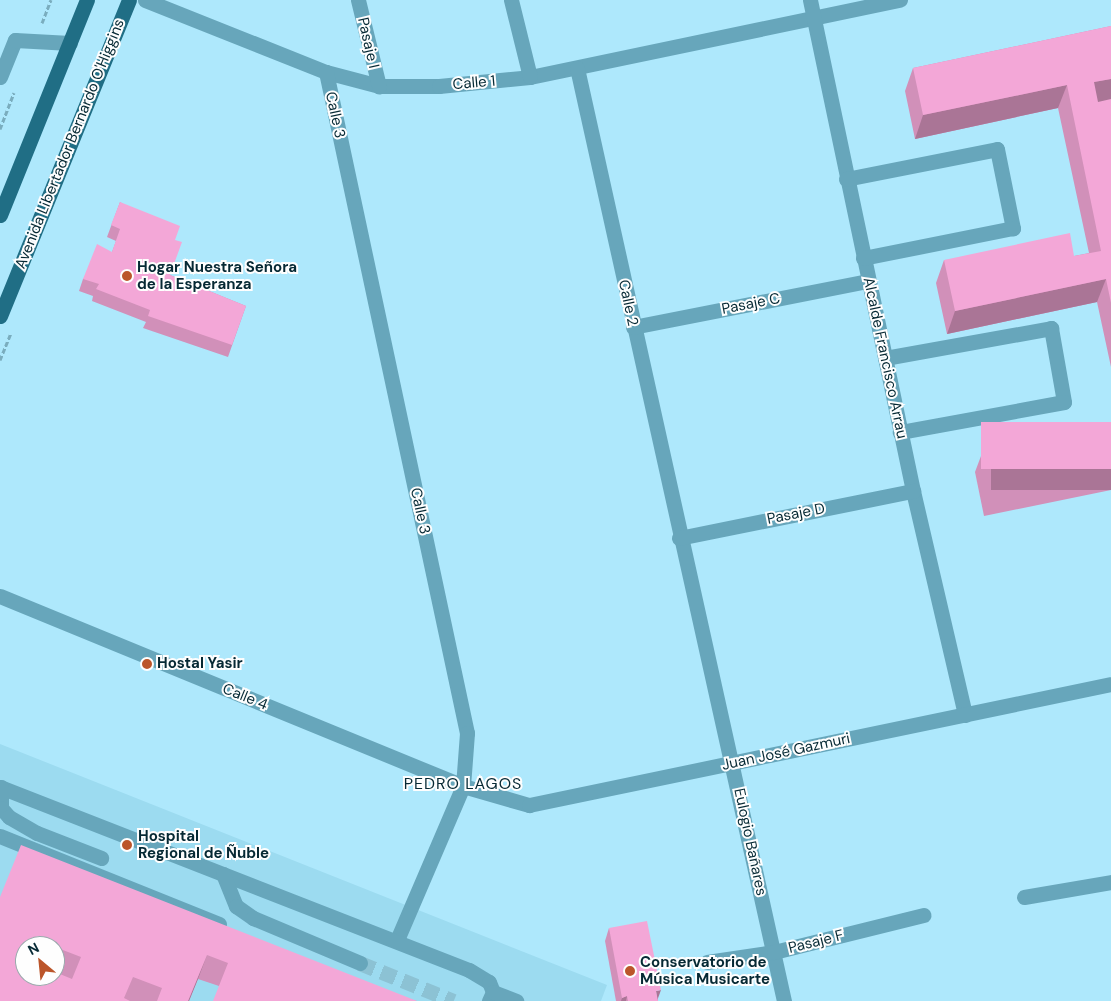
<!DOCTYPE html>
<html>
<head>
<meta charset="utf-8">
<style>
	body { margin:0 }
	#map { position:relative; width:1111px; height:1001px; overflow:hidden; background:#aee8fc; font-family:"DM Sans",sans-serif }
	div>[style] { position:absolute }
	.built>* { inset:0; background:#9cdbf0 }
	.minor-tunnel>* { height:15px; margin-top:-7.5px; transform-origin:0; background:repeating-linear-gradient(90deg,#8cc2d4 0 15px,transparent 0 23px) }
	.path>* { height:3px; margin-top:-1.5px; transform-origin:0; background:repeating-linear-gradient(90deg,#7aadbe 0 5px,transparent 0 7.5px) }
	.minor>* { height:15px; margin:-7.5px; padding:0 7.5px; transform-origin:7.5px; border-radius:7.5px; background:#67a6bb }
	.major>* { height:15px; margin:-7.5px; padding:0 7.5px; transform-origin:7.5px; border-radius:7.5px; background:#206e85 }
	.wall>* { inset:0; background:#d190b9 }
	.shaded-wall>* { inset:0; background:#aa7596; transform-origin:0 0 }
	.building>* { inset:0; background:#f3a7d7; transform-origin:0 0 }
	.dots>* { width:14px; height:14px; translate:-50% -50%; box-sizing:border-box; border:2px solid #fefefe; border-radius:50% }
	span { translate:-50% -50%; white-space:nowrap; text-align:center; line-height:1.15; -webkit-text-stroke:4px #fefefe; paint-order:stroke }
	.street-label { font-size:15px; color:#062934 }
	.poi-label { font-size:15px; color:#062934; font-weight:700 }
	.left { translate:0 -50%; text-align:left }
	.neighbourhood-label { font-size:16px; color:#062934; letter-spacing:1px }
	.north { position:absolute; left:15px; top:936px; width:50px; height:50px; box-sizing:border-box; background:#fefefe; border:1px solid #9ba9ad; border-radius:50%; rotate:332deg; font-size:14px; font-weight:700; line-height:20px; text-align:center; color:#062934 }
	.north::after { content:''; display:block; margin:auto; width:18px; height:22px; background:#bb552a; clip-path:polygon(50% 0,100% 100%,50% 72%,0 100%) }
</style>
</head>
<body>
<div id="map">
	<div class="built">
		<div style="clip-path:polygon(evenodd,0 744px,607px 985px,601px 1001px,0 1001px,0 744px,25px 946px,55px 946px,55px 976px,25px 976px,25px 946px)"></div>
	</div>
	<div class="minor-tunnel">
		<div style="left:360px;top:963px;width:101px;rotate:22deg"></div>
	</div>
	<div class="path">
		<div style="left:42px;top:23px;width:25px;rotate:-69deg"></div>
		<div style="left:0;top:129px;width:39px;rotate:-69deg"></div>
		<div style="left:0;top:360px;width:29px;rotate:-68deg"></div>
	</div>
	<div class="minor">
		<div style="left:145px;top:0;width:195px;rotate:21.7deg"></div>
		<div style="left:326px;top:72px;width:55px;rotate:14.8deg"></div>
		<div style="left:379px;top:86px;width:60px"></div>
		<div style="left:439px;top:86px;width:91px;rotate:-5.6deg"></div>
		<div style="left:530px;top:77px;width:378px;rotate:-11.8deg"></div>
		<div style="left:358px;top:0;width:89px;rotate:76.3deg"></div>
		<div style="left:511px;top:0;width:79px;rotate:76.1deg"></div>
		<div style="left:810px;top:0;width:502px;rotate:78.15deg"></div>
		<div style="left:913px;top:491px;width:230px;rotate:76.9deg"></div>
		<div style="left:577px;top:68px;width:956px;rotate:77.49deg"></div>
		<div style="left:326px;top:72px;width:676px;rotate:77.96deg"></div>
		<div style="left:467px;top:733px;width:53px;rotate:94.3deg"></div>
		<div style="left:463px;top:786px;width:168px;rotate:113.2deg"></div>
		<div style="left:0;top:77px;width:40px;rotate:-68deg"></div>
		<div style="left:15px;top:40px;width:55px;rotate:3.1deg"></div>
		<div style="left:846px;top:179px;width:154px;rotate:-11.2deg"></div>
		<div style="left:997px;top:149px;width:81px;rotate:78.6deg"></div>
		<div style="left:1013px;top:228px;width:153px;rotate:168.7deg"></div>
		<div style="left:633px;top:327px;width:239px;rotate:-11.1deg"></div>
		<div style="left:885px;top:358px;width:169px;rotate:-10.2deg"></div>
		<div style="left:1051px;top:328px;width:75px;rotate:80deg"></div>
		<div style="left:1064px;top:402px;width:167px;rotate:169.6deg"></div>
		<div style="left:679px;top:538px;width:239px;rotate:-11.4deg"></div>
		<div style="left:0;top:596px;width:500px;rotate:22.31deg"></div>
		<div style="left:463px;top:786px;width:69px;rotate:16.1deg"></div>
		<div style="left:529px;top:805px;width:594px;rotate:-11.74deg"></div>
		<div style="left:0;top:787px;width:503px;rotate:21.32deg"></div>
		<div style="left:469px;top:970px;width:23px;rotate:31deg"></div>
		<div style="left:489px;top:982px;width:11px;rotate:68deg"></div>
		<div style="left:493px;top:992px;width:10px;rotate:114deg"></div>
		<div style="left:1px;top:787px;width:21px;rotate:90deg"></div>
		<div style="left:1px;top:808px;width:12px;rotate:48deg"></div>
		<div style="left:9px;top:817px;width:32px;rotate:30deg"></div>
		<div style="left:37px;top:833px;width:69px;rotate:21.3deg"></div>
		<div style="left:0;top:836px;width:236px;rotate:21.9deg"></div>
		<div style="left:223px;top:874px;width:35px;rotate:68deg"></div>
		<div style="left:236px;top:906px;width:21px;rotate:35deg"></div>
		<div style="left:253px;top:918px;width:116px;rotate:22.8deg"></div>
		<div style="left:1024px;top:897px;width:88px;rotate:-9.8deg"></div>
		<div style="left:707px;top:962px;width:68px;rotate:-8.5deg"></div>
		<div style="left:774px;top:952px;width:154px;rotate:-13.9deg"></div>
		<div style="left:493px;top:992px;width:25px;rotate:21deg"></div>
	</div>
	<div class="major">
		<div style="left:0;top:215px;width:232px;rotate:-68deg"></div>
		<div style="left:0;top:316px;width:341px;rotate:-67.8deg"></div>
	</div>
	<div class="wall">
		<div style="clip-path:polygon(1111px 26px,1111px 367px,1097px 302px,947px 334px,936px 283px,944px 260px,1074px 256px,1089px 253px,1058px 108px,915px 139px,905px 91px,913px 68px)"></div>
		<div style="clip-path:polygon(120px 202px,175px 240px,170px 275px,246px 306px,228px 357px,143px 328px,146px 322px,92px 301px,93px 296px,79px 291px,83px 279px,112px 252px,116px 241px,107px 237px)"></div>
		<div style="clip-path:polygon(1111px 422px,1111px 490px,984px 516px,975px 472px,984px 448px)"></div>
		<div style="clip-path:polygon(evenodd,0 897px,417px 1001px,219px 986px,198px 979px,189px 1001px,0 1001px,0 897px,25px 946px,55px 946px,55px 976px,25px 976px,25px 946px)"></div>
		<div style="clip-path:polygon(609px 928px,657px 998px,658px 1001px,616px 1001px,605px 941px)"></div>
	</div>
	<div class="shaded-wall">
		<div style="clip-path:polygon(1111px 79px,1111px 100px,1085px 106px,1094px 82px)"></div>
		<div style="clip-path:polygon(1067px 85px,1058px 108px,915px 139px,923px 115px)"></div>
		<div style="clip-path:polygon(1106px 279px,1097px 302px,947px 334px,955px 311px)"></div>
		<div style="left:1111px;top:469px;width:21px;height:120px;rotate:90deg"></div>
		<div style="clip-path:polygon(207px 955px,198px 979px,189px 1001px,188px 1001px)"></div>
		<div style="clip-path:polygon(661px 990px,657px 1001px,656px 991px)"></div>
		<div style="clip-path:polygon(627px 996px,626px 1001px,621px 1001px,622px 998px)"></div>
	</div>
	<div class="building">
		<div style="clip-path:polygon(1111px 26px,1111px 79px,1094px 82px,1098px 102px,1111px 99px,1111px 303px,1106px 279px,955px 311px,944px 260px,1070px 233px,1074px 256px,1101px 251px,1067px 85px,923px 115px,913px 68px)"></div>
		<div style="clip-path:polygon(120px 202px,180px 226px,175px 240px,182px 242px,170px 275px,246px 306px,232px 345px,148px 316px,150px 310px,96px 289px,99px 284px,83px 279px,97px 244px,112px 252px,120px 229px,111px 225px)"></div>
		<div style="left:1111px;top:422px;width:47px;height:130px;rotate:90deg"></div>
		<div style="clip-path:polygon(evenodd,21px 845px,417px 1001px,213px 1001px,228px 963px,207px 955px,188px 1001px,157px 1001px,162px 988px,133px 977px,124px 998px,130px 1001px,0 1001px,0 897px,21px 845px,50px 945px,55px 946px,55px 947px,81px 957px,72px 979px,55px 972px,55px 976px,25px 976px,25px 946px,50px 946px,50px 945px)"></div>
		<div style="clip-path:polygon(647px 921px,661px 990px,656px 991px,658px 1001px,628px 1001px,627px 996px,622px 998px,609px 928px)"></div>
	</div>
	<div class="dots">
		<div style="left:127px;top:276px;background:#bb552a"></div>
		<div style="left:147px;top:664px;background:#bb552a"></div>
		<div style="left:127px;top:845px;background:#bb552a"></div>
		<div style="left:630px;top:971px;background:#bb552a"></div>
	</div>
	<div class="street-label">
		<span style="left:368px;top:43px;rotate:77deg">Pasaje I</span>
		<span style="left:474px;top:83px;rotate:-5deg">Calle 1</span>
		<span style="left:335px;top:115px;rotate:78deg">Calle 3</span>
		<span style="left:70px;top:144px;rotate:-68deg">Avenida Libertador Bernardo O'Higgins</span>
		<span style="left:628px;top:303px;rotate:78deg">Calle 2</span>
		<span style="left:751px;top:304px;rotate:-11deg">Pasaje C</span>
		<span style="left:885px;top:358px;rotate:78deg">Alcalde Francisco Arrau</span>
		<span style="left:420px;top:511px;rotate:78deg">Calle 3</span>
		<span style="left:796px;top:514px;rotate:-11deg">Pasaje D</span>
		<span style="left:245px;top:697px;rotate:22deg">Calle 4</span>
		<span style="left:786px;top:752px;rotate:-12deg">Juan José Gazmuri</span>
		<span style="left:750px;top:842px;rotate:78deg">Eulogio Bañares</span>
		<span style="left:816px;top:942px;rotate:-14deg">Pasaje F</span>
	</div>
	<div class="poi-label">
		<span class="left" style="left:137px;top:276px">Hogar Nuestra Señora<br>de la Esperanza</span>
		<span class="left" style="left:157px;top:664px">Hostal Yasir</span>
		<span class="left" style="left:138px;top:845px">Hospital<br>Regional de Ñuble</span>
		<span class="left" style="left:640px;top:971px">Conservatorio de<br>Música Musicarte</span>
	</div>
	<div class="neighbourhood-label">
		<span style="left:463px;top:784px">PEDRO LAGOS</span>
	</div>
	<div class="north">N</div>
</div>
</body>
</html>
